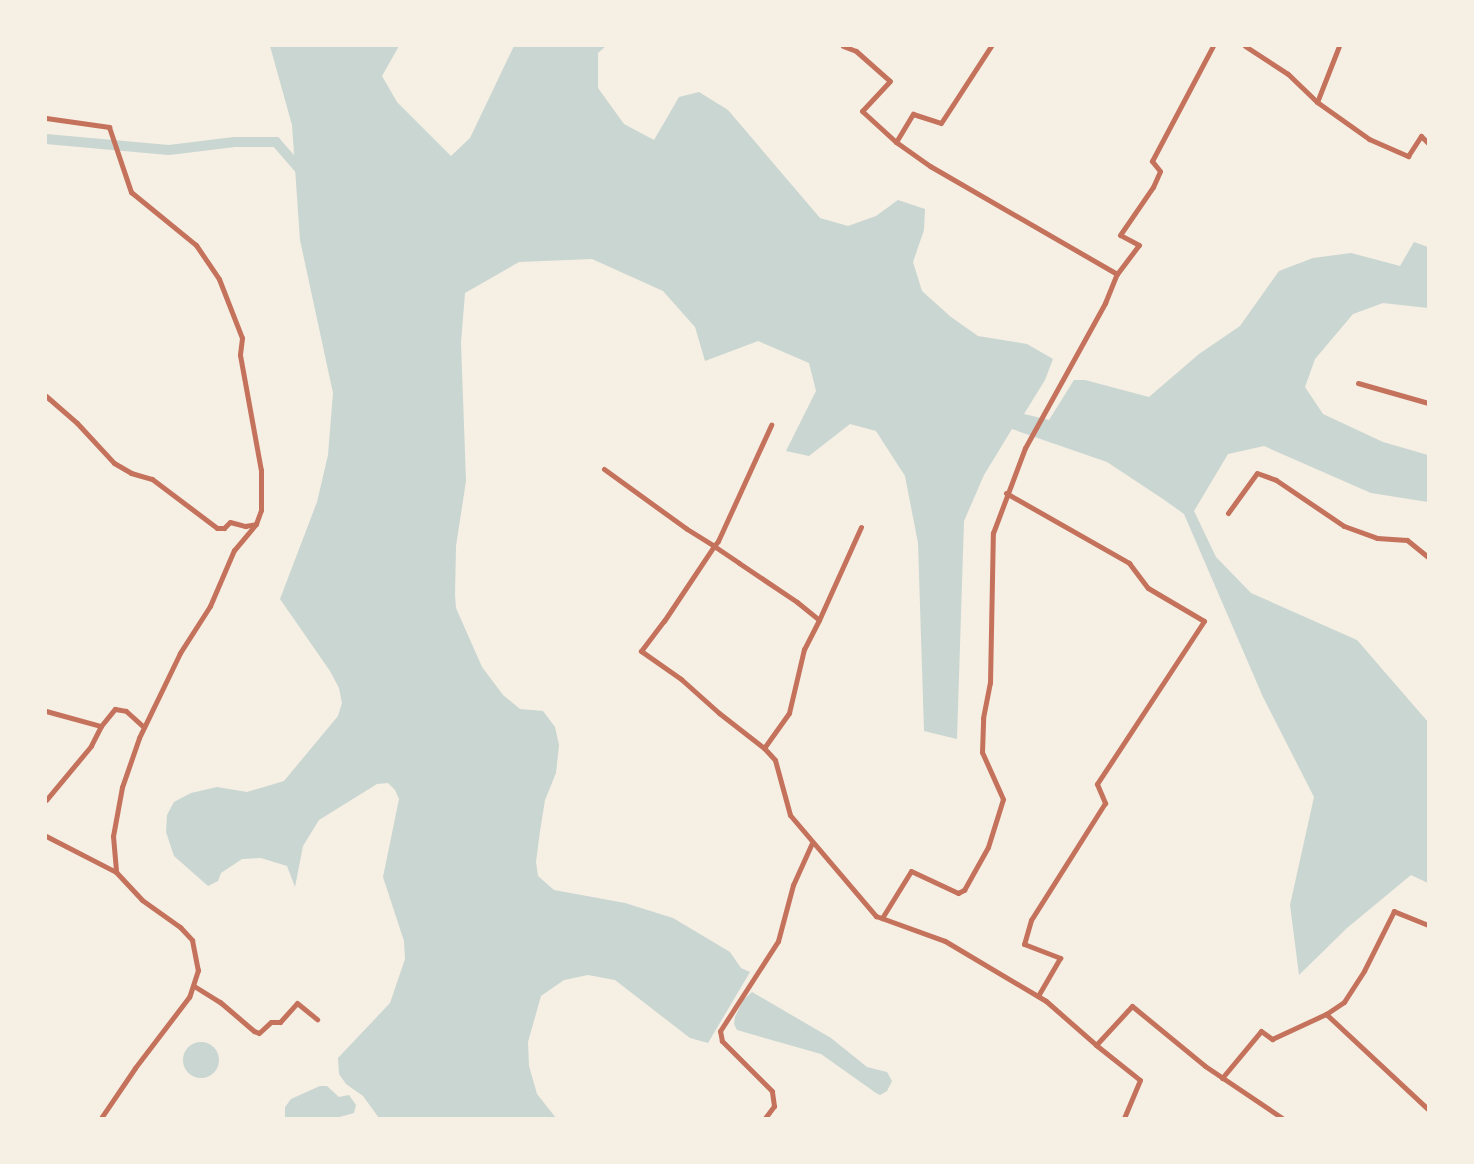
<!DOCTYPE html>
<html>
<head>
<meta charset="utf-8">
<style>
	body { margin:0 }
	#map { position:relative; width:1474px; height:1164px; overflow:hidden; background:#f6efe4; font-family:"Source Sans 3",sans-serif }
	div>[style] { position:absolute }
	.water>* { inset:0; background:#c9d6d2 }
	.round { border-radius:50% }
	.canal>* { height:10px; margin:-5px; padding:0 5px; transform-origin:5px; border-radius:5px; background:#c9d6d2 }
	.minor>* { height:5px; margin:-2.5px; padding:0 2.5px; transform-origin:2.5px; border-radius:2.5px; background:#c5725c }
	span { translate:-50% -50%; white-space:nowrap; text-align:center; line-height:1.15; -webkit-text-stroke:5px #f6efe4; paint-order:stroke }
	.frame { position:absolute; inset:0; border:47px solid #f6efe4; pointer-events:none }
</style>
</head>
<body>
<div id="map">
	<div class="water">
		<div style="clip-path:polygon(270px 46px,399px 46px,382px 76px,397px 102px,451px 156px,470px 138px,514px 46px,606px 46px,598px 53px,598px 88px,624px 124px,654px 140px,679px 97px,699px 92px,728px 110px,820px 218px,848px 226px,876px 216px,898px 200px,925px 209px,924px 230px,913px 262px,922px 291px,951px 317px,978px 336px,1027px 344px,1053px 359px,1045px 380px,1024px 414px,1049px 420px,1074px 380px,1085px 380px,1149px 397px,1199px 354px,1240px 326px,1279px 271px,1313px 258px,1351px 253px,1400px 266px,1414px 242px,1428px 247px,1428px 308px,1383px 303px,1353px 314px,1315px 359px,1305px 387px,1323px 414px,1383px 442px,1428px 455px,1428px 502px,1371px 493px,1264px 446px,1228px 454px,1194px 511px,1216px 557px,1251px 593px,1357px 640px,1428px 722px,1428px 883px,1411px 875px,1347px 928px,1299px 975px,1290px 905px,1314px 797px,1263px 697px,1184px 514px,1163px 499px,1107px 462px,1012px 429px,984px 475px,964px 521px,957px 739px,924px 731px,918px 543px,905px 476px,876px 431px,850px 424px,809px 456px,786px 451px,816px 391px,809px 363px,758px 341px,705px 361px,695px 327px,663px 291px,592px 259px,519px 262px,465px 293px,461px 343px,466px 481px,456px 546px,455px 595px,456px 608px,482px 667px,503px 695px,520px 709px,543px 711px,555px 727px,559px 745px,556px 773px,545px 800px,540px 831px,536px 862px,538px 876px,554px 890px,625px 903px,673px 918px,730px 952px,741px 968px,750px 972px,708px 1043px,690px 1038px,615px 980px,588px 975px,564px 980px,541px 996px,528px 1042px,529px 1066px,537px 1094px,556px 1118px,379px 1118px,363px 1096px,346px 1084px,339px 1074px,338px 1058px,390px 1003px,405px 959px,404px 941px,383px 877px,399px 799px,395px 790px,388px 783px,377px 784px,319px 820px,303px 846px,295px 887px,287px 866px,261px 858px,242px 859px,221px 873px,218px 881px,208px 886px,174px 856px,166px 832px,167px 815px,174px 802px,191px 793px,217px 787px,247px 792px,284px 781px,338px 716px,342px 703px,339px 688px,330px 671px,280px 599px,317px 502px,328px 455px,333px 393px,300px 240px,292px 125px)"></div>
		<div style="clip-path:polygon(752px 992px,831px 1038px,867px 1067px,887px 1072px,892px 1081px,887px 1091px,880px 1095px,876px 1093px,821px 1054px,737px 1030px,734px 1024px,735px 1017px,743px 1000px)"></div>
		<div class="round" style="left:183px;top:1042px;width:36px;height:36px"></div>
		<div style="clip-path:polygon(320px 1086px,327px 1086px,339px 1097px,349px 1095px,356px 1105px,354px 1113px,336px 1118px,285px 1118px,285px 1107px,291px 1099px)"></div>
	</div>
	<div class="canal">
		<div style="left:46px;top:139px;width:123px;rotate:5.1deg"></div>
		<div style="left:169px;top:150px;width:66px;rotate:-6.9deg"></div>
		<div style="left:235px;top:142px;width:41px"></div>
		<div style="left:276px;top:142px;width:40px;rotate:49deg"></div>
	</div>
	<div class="minor">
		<div style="left:843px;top:46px;width:14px;rotate:21deg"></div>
		<div style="left:856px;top:51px;width:45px;rotate:41.4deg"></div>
		<div style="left:890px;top:81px;width:41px;rotate:133deg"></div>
		<div style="left:862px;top:111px;width:46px;rotate:42.4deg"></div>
		<div style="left:896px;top:142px;width:33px;rotate:-59deg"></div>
		<div style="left:913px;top:114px;width:29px;rotate:18deg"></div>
		<div style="left:941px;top:123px;width:92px;rotate:-57deg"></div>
		<div style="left:1245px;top:46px;width:51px;rotate:33.1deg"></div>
		<div style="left:1288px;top:74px;width:40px;rotate:44deg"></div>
		<div style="left:1339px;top:46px;width:60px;rotate:111.4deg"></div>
		<div style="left:1317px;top:102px;width:64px;rotate:35.4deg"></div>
		<div style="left:1369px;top:139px;width:43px;rotate:23.6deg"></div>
		<div style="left:1408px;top:156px;width:24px;rotate:-57deg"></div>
		<div style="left:1421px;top:136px;width:10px;rotate:45deg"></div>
		<div style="left:46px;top:118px;width:64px;rotate:8.1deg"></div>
		<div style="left:109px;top:127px;width:69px;rotate:71.3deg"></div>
		<div style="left:131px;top:192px;width:84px;rotate:39.2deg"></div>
		<div style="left:196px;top:245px;width:41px;rotate:55.9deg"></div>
		<div style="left:219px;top:279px;width:63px;rotate:68.7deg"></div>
		<div style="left:242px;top:338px;width:17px;rotate:97deg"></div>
		<div style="left:240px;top:355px;width:117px;rotate:79.7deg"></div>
		<div style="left:261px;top:470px;width:40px;rotate:90deg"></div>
		<div style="left:261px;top:510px;width:15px;rotate:110deg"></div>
		<div style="left:256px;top:524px;width:34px;rotate:130deg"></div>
		<div style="left:234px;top:550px;width:61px;rotate:113.2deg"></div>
		<div style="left:210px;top:606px;width:56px;rotate:122.6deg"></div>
		<div style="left:180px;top:653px;width:94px;rotate:115.8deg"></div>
		<div style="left:139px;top:738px;width:52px;rotate:109.1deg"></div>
		<div style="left:122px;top:787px;width:50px;rotate:100.4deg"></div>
		<div style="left:113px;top:836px;width:36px;rotate:85deg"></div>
		<div style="left:116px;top:872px;width:38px;rotate:47deg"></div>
		<div style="left:142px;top:900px;width:47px;rotate:35.4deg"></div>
		<div style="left:180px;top:927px;width:18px;rotate:47deg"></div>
		<div style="left:192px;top:940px;width:31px;rotate:79deg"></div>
		<div style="left:198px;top:970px;width:28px;rotate:108deg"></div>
		<div style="left:189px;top:997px;width:89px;rotate:127.3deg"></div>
		<div style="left:135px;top:1068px;width:60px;rotate:124.2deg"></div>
		<div style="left:896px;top:142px;width:42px;rotate:35.2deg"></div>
		<div style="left:930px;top:166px;width:216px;rotate:30deg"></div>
		<div style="left:1358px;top:383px;width:73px;rotate:15.9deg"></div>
		<div style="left:46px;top:396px;width:41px;rotate:41.1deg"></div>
		<div style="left:77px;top:423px;width:54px;rotate:47.2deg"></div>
		<div style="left:114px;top:463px;width:20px;rotate:30deg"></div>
		<div style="left:131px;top:473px;width:22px;rotate:16deg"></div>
		<div style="left:152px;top:479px;width:81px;rotate:37deg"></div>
		<div style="left:217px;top:528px;width:7px"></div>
		<div style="left:224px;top:528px;width:8px;rotate:-45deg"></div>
		<div style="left:230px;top:522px;width:16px;rotate:15deg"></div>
		<div style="left:245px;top:526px;width:11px;rotate:-10deg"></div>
		<div style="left:604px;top:469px;width:102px;rotate:35.9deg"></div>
		<div style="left:687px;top:529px;width:32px;rotate:32deg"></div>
		<div style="left:714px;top:546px;width:30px;rotate:34deg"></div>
		<div style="left:739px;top:563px;width:70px;rotate:33.9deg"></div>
		<div style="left:797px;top:602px;width:28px;rotate:39deg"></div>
		<div style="left:819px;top:620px;width:33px;rotate:117deg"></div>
		<div style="left:804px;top:649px;width:66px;rotate:103.2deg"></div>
		<div style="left:789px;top:713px;width:43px;rotate:125.5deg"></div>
		<div style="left:764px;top:748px;width:57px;rotate:-142.1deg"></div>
		<div style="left:719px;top:713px;width:51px;rotate:-138.2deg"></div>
		<div style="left:681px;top:679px;width:49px;rotate:-145deg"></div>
		<div style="left:641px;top:651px;width:38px;rotate:-53deg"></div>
		<div style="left:664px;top:621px;width:90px;rotate:-56.3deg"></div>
		<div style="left:714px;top:546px;width:6px;rotate:-51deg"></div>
		<div style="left:718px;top:541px;width:128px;rotate:-65.4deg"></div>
		<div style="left:1006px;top:493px;width:142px;rotate:29.6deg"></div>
		<div style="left:1129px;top:563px;width:31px;rotate:53deg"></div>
		<div style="left:1148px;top:588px;width:65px;rotate:30.5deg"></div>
		<div style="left:1204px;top:621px;width:195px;rotate:123.3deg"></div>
		<div style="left:1097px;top:784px;width:21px;rotate:67deg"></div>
		<div style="left:1105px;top:803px;width:138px;rotate:122.3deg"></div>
		<div style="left:1031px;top:920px;width:25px;rotate:106deg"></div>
		<div style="left:1024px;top:944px;width:39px;rotate:21deg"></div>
		<div style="left:1060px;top:958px;width:44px;rotate:120.1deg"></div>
		<div style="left:1228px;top:513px;width:49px;rotate:-54.1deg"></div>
		<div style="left:1257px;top:473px;width:20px;rotate:20deg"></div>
		<div style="left:1276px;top:480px;width:82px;rotate:34.1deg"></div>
		<div style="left:1344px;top:526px;width:35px;rotate:20deg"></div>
		<div style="left:1377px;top:538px;width:30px;rotate:4deg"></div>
		<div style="left:1407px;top:540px;width:27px;rotate:39deg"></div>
		<div style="left:819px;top:620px;width:102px;rotate:-65.7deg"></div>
		<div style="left:46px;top:711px;width:57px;rotate:15.3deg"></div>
		<div style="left:101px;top:726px;width:22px;rotate:117deg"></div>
		<div style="left:91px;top:746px;width:70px;rotate:129.8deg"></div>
		<div style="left:101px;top:726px;width:22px;rotate:-51deg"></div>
		<div style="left:115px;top:709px;width:11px;rotate:10deg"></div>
		<div style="left:126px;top:711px;width:24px;rotate:42deg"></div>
		<div style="left:764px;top:748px;width:16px;rotate:47deg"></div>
		<div style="left:775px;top:760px;width:57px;rotate:74.7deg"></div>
		<div style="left:790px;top:815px;width:133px;rotate:49.6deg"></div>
		<div style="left:876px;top:916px;width:73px;rotate:19.9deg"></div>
		<div style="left:945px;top:941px;width:117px;rotate:30.7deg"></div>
		<div style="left:1046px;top:1001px;width:67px;rotate:41.3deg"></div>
		<div style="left:1096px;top:1045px;width:53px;rotate:-47.3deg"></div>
		<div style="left:1132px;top:1006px;width:94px;rotate:39.4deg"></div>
		<div style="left:1205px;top:1066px;width:93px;rotate:34deg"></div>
		<div style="left:46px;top:836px;width:79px;rotate:27.2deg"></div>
		<div style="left:882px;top:918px;width:55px;rotate:-58.3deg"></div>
		<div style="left:911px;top:871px;width:52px;rotate:25.1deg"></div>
		<div style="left:958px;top:893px;width:7px;rotate:-27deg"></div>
		<div style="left:964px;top:890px;width:49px;rotate:-60.8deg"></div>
		<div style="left:988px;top:847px;width:50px;rotate:-72.6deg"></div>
		<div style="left:1003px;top:799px;width:51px;rotate:-114.1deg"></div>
		<div style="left:982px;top:752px;width:34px;rotate:-88deg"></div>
		<div style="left:983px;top:718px;width:36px;rotate:-79deg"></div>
		<div style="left:990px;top:683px;width:150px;rotate:-88.9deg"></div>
		<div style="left:993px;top:533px;width:91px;rotate:-69.4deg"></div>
		<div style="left:1025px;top:448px;width:166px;rotate:-61.1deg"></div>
		<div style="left:1105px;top:303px;width:31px;rotate:-68deg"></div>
		<div style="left:1117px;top:274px;width:36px;rotate:-53deg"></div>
		<div style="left:1139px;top:245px;width:21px;rotate:-152deg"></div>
		<div style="left:1120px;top:235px;width:58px;rotate:-55.5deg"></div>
		<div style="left:1153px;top:187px;width:17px;rotate:-66deg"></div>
		<div style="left:1160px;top:171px;width:13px;rotate:-129deg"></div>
		<div style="left:1152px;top:161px;width:130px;rotate:-62.1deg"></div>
		<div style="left:1428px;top:925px;width:37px;rotate:-158deg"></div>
		<div style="left:1394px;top:911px;width:67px;rotate:116.6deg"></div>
		<div style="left:1364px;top:971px;width:37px;rotate:123deg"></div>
		<div style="left:1344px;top:1002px;width:22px;rotate:146deg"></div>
		<div style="left:1326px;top:1014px;width:139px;rotate:43deg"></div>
		<div style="left:194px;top:986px;width:31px;rotate:32deg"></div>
		<div style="left:220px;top:1002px;width:45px;rotate:40.5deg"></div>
		<div style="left:254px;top:1031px;width:5px;rotate:22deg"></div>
		<div style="left:259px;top:1033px;width:16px;rotate:-43deg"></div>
		<div style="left:271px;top:1022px;width:9px"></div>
		<div style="left:280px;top:1022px;width:25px;rotate:-48deg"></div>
		<div style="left:297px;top:1003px;width:26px;rotate:39deg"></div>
		<div style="left:1096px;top:1045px;width:56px;rotate:38.5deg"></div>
		<div style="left:1140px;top:1080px;width:41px;rotate:112.8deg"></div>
		<div style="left:1222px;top:1078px;width:61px;rotate:-50.3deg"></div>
		<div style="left:1261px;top:1031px;width:14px;rotate:36deg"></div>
		<div style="left:1272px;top:1039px;width:60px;rotate:-24.8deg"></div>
		<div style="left:765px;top:1118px;width:15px;rotate:-53deg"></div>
		<div style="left:774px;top:1106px;width:15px;rotate:-98deg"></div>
		<div style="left:772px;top:1091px;width:71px;rotate:-135deg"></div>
		<div style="left:722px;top:1041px;width:10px;rotate:-101deg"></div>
		<div style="left:720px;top:1031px;width:107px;rotate:-57.2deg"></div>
		<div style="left:778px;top:941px;width:58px;rotate:-75deg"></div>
		<div style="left:793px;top:885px;width:46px;rotate:-65.7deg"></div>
	</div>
	<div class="frame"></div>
</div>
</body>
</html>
